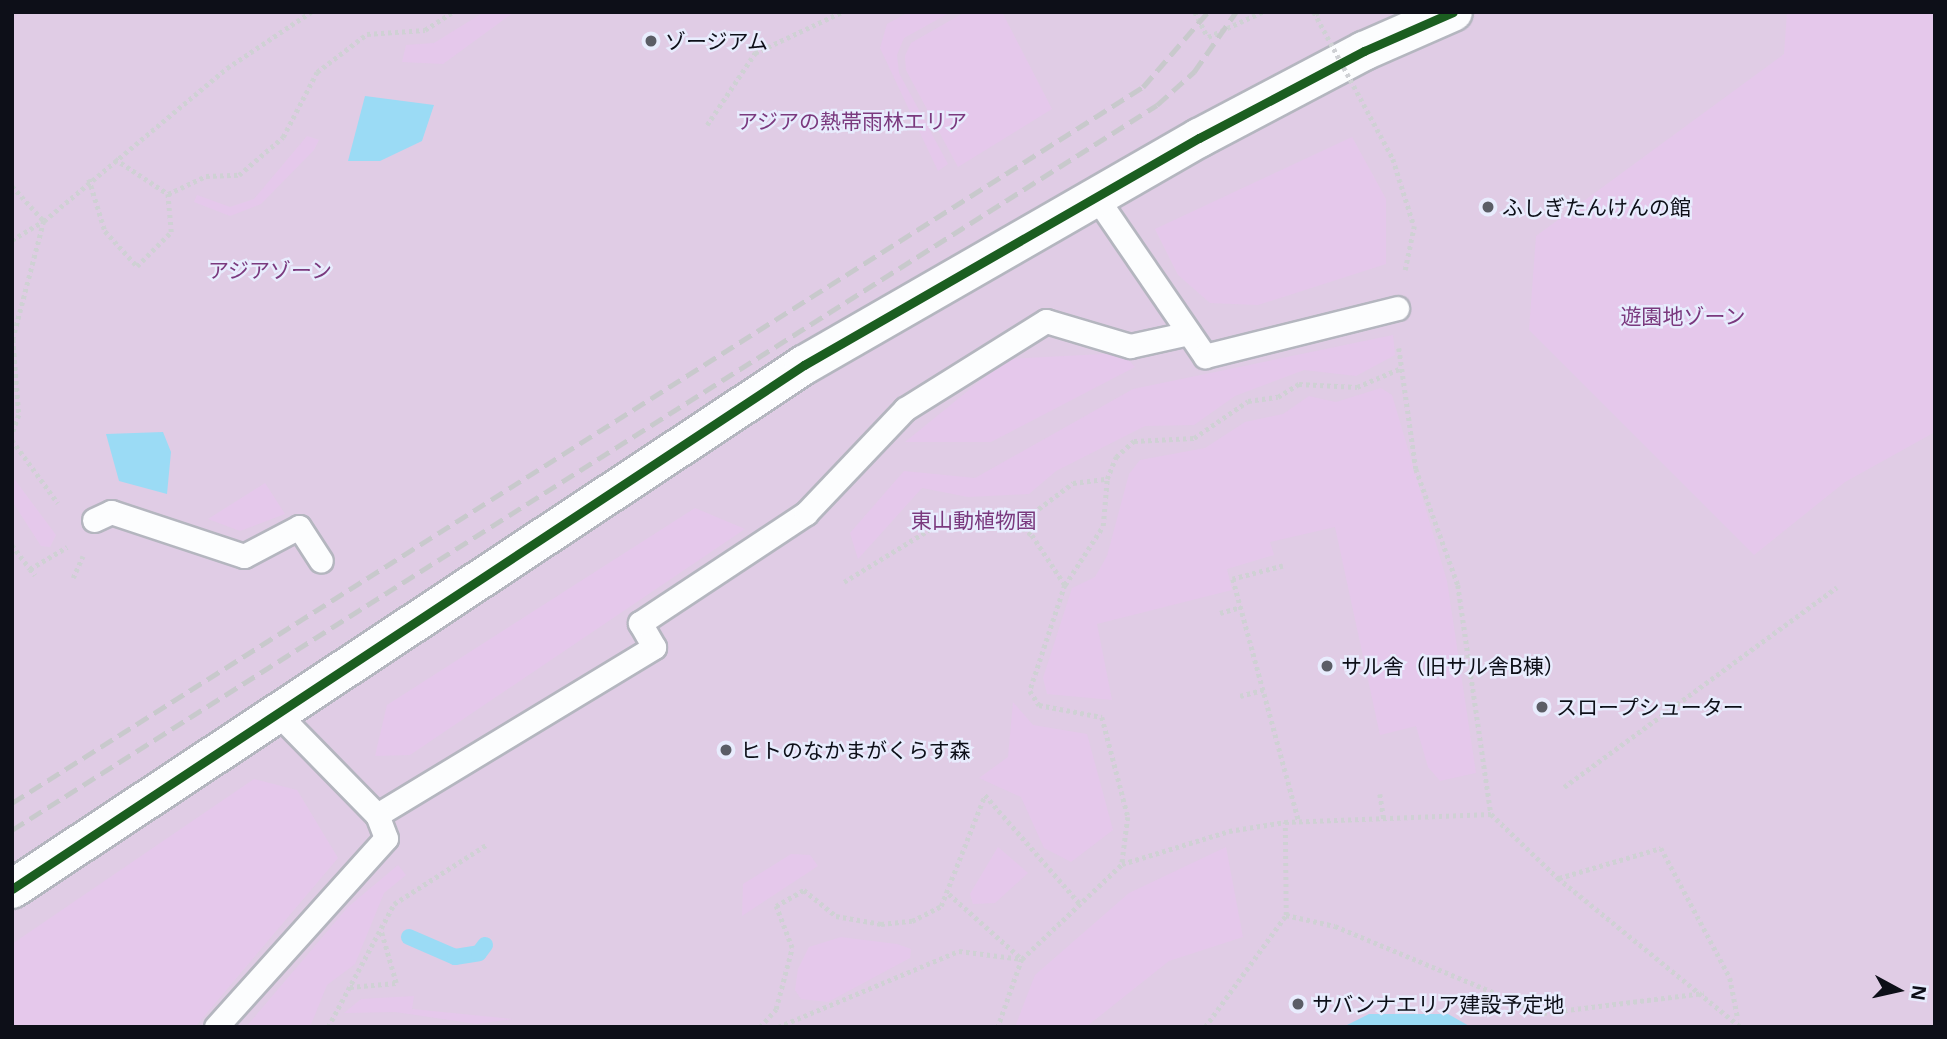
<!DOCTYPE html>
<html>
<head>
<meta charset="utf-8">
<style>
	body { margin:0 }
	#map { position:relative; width:1947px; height:1039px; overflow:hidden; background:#edeff8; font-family:"Noto Sans","Noto Sans JP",sans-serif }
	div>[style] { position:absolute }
	.green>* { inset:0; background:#e0cce5; transform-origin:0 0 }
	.forest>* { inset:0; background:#e5c8eb }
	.water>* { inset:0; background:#9bdbf5 }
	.stream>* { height:16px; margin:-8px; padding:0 8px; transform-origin:8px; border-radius:8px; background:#9bdbf5 }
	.path>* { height:4.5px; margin-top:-2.25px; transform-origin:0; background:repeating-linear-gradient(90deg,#cfd1d4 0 3.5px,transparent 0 7px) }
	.roads { filter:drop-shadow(2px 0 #b4b6bf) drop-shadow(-2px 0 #b4b6bf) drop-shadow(0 2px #b4b6bf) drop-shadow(0 -2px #b4b6bf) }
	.lane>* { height:23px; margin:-11.5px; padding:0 11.5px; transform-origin:11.5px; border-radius:11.5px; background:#fcfdfe }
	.street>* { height:38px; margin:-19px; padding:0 19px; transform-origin:19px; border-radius:19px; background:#fcfdfe }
	.rail>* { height:5px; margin-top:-2.5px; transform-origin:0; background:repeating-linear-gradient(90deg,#c8c9cc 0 14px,transparent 0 21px) }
	.path-bridge>* { height:4.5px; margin-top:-2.25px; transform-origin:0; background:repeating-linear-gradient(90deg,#cfd1d4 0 3.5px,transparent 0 7px) }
	.cycleway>* { height:9px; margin:-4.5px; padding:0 4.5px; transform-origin:4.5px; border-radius:4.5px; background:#1b5e20 }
	.dots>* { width:19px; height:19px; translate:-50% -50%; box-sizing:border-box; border:4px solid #e8ecfd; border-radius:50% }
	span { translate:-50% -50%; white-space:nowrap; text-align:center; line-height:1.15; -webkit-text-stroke:5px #e8ecfd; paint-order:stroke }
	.poi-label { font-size:21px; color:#0d0f18 }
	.left { translate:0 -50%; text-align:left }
	.park-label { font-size:21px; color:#7a397e }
	.frame { position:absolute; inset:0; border:14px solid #0d0f18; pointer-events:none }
	.north { position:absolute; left:1863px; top:955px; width:70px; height:70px; -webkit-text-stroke:5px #e8ecfd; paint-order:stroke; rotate:98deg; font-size:19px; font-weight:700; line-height:28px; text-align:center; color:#0d0f18 }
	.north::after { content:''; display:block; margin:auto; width:24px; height:32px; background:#0d0f18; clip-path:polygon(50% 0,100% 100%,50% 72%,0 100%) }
</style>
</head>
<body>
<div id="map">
	<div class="green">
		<div style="left:12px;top:12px;width:1923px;height:1015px"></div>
	</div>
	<div class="forest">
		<div style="clip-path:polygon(484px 12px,514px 12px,443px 64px,402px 62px,406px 45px,434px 43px)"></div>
		<div style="clip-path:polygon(909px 12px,951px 12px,904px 38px,897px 55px,899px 73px,948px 164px,938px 171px,880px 48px,887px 24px)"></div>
		<div style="clip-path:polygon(965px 12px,1002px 12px,1052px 109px,958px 167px,906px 70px,905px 56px,911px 43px)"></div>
		<div style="clip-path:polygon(1787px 12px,1935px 12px,1935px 432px,1845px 482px,1754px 555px,1529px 330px,1536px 236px,1784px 54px)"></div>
		<div style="clip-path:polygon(307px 136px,319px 140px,314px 150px,261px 204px,230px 216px,194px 202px,197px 195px,230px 207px,254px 199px)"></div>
		<div style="clip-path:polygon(1352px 137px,1386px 199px,1386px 264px,1258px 305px,1210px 303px,1178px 275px,1155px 229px)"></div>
		<div style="clip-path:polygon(1393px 335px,1395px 355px,1356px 376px,1304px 370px,1235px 396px,1194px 425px,1145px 426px,1056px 471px,1029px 494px,968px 497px,922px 488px,858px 559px,850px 533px,904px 471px,975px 478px,1133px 389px)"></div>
		<div style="clip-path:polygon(1122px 353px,1135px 367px,991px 442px,905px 442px,1007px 359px)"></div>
		<div style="clip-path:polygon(1381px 388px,1392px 395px,1447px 581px,1476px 773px,1440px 781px,1428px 767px,1416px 726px,1380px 735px,1335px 527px,1270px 542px,1274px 555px,1227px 569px,1232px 590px,1097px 624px,1112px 700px,1047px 694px,1043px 678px,1072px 588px,1095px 577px,1107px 556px,1129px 474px,1140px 460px,1205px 448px,1245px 422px,1283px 414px,1309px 396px,1336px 402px)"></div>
		<div style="clip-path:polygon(12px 476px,56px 535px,50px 547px,41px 546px,12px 501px)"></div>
		<div style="clip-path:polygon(265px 483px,285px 514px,240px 531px,208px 519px)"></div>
		<div style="clip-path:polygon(695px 508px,745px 529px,410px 755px,375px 756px,387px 705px)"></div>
		<div style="clip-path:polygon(1013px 702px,1033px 725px,1087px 734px,1113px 830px,1071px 862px,1044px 848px,1021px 797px,979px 778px,1008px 757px)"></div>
		<div style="clip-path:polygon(254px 779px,297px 790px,338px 858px,195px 1027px,12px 1027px,12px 944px)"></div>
		<div style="clip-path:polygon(998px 847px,1028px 873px,995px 903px,973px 904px,970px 894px)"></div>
		<div style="clip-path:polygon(1226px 847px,1243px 937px,1169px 961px,1086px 1027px,1015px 1027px,1035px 975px,1129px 893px)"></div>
		<div style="clip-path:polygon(791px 854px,810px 855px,818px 866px,742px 916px,743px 884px)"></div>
		<div style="clip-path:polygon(398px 865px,406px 875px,384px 893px,355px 964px,327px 985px,310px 1027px,246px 1027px,348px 907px)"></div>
		<div style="clip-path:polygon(841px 937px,897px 944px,911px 949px,910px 958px,828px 1002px,801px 999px,795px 990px,798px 969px,809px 947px)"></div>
		<div style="clip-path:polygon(414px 996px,412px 1009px,513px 1019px,476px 1024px,395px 1012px,344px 1013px,361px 999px)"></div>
	</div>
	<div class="water">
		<div style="clip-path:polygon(365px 96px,434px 105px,422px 141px,380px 161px,348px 161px)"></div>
		<div style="clip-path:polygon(163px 432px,171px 452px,167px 494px,119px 481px,106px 434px)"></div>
		<div style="clip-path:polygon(1369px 1014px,1448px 1014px,1471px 1027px,1343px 1027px)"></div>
	</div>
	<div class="stream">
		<div style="left:409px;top:937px;width:50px;rotate:23.5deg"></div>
		<div style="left:455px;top:957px;width:24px;rotate:-9deg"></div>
		<div style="left:479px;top:953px;width:10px;rotate:-53deg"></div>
	</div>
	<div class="path">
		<div style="left:1195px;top:12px;width:28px;rotate:63deg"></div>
		<div style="left:1208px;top:37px;width:60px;rotate:-24.8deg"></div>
		<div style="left:1315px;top:14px;width:4px;rotate:-27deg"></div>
		<div style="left:707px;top:125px;width:87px;rotate:-56.3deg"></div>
		<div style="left:755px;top:53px;width:96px;rotate:-25.2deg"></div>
		<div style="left:115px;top:159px;width:64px;rotate:33.4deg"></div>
		<div style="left:89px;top:179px;width:54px;rotate:72.9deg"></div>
		<div style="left:105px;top:231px;width:47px;rotate:47.6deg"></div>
		<div style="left:137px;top:266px;width:48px;rotate:-45deg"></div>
		<div style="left:171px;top:232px;width:38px;rotate:-95deg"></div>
		<div style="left:168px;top:194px;width:42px;rotate:-25.3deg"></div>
		<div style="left:206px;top:176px;width:33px;rotate:-2deg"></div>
		<div style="left:239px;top:175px;width:58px;rotate:-40.8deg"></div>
		<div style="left:283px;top:137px;width:73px;rotate:-62.4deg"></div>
		<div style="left:317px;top:72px;width:63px;rotate:-37.2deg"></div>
		<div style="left:367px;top:34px;width:58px;rotate:-3.9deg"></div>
		<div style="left:425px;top:30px;width:33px;rotate:-33deg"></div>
		<div style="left:12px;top:186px;width:47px;rotate:47.6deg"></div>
		<div style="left:44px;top:221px;width:122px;rotate:104.7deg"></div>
		<div style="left:13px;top:339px;width:76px;rotate:85.5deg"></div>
		<div style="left:19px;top:415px;width:20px;rotate:110deg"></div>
		<div style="left:12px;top:240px;width:37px;rotate:-31deg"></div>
		<div style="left:44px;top:221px;width:239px;rotate:-39.9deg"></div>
		<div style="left:227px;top:68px;width:101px;rotate:-33.7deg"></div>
		<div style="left:1405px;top:270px;width:45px;rotate:-78.4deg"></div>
		<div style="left:1399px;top:348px;width:122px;rotate:82deg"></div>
		<div style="left:1416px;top:469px;width:123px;rotate:70.1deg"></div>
		<div style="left:1458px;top:585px;width:231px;rotate:81.8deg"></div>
		<div style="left:1491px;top:814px;width:93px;rotate:43.7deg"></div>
		<div style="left:1558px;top:878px;width:236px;rotate:39.2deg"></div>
		<div style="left:12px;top:440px;width:78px;rotate:53.9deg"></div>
		<div style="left:1012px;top:519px;width:22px;rotate:-16deg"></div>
		<div style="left:1033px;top:513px;width:50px;rotate:-36.9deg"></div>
		<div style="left:1073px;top:483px;width:34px;rotate:-7deg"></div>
		<div style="left:1107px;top:479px;width:24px;rotate:-68deg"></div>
		<div style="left:1116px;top:457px;width:24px;rotate:-42deg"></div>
		<div style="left:1134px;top:441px;width:60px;rotate:-2.9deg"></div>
		<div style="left:1194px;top:438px;width:65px;rotate:-34.4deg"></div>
		<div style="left:1248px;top:401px;width:30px;rotate:-8deg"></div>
		<div style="left:1278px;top:397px;width:25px;rotate:-32deg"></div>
		<div style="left:1299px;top:384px;width:58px;rotate:3deg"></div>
		<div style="left:1357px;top:387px;width:46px;rotate:-23.2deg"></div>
		<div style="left:12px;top:545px;width:30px;rotate:53deg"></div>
		<div style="left:30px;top:569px;width:43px;rotate:-30.7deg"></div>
		<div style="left:1283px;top:566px;width:52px;rotate:165.4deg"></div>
		<div style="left:1233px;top:579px;width:252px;rotate:74.8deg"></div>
		<div style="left:30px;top:569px;width:8px;rotate:50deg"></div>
		<div style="left:73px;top:578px;width:24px;rotate:-66deg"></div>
		<div style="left:844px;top:582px;width:121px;rotate:-31.5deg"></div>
		<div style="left:947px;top:519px;width:48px;rotate:-2.4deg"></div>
		<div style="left:995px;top:517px;width:17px;rotate:7deg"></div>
		<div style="left:1012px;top:519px;width:26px;rotate:39deg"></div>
		<div style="left:1032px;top:535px;width:60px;rotate:56.6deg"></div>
		<div style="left:1065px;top:585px;width:70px;rotate:-57.2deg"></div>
		<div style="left:1103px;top:526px;width:47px;rotate:-85.1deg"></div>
		<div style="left:1065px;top:585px;width:112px;rotate:108.3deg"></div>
		<div style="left:1030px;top:691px;width:17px;rotate:57deg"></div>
		<div style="left:1039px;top:705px;width:64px;rotate:10.8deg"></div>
		<div style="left:1102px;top:717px;width:103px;rotate:75.4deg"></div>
		<div style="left:1128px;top:817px;width:47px;rotate:97.3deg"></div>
		<div style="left:1220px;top:613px;width:22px;rotate:-16deg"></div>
		<div style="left:1240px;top:696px;width:24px;rotate:-15deg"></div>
		<div style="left:1564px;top:787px;width:338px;rotate:-36.2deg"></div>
		<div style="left:1380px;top:794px;width:25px;rotate:81deg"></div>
		<div style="left:1559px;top:878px;width:106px;rotate:-16.4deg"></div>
		<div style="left:1661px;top:848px;width:147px;rotate:62deg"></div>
		<div style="left:1730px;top:978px;width:42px;rotate:79deg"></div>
		<div style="left:949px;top:894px;width:98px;rotate:41.7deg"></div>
		<div style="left:1022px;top:959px;width:138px;rotate:-43.5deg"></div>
		<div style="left:1122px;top:864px;width:112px;rotate:-17.1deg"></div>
		<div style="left:1229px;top:831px;width:57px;rotate:-9.1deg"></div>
		<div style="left:1286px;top:915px;width:50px;rotate:12.7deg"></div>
		<div style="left:1335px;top:926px;width:225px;rotate:22.7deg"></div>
		<div style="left:1543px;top:1013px;width:162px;rotate:-7.1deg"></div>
		<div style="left:350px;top:987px;width:46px;rotate:-5deg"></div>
		<div style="left:396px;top:983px;width:54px;rotate:-106.1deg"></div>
		<div style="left:328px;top:1027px;width:140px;rotate:-61.8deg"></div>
		<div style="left:394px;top:904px;width:109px;rotate:-32.7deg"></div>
		<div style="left:381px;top:1027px;width:32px"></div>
		<div style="left:760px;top:1027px;width:24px;rotate:-48deg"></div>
		<div style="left:776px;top:1009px;width:63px;rotate:-75.3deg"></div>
		<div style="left:792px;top:948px;width:45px;rotate:-110.9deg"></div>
		<div style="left:776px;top:906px;width:32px;rotate:-30deg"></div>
		<div style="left:804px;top:890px;width:41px;rotate:39.1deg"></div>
		<div style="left:836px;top:916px;width:46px;rotate:10.1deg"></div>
		<div style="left:881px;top:924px;width:31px;rotate:-6deg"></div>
		<div style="left:912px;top:921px;width:33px;rotate:-27deg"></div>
		<div style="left:941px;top:906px;width:119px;rotate:-68.4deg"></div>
		<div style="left:985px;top:795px;width:145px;rotate:48.9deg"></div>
		<div style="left:778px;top:1027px;width:196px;rotate:-22.8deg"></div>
		<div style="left:959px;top:951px;width:64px;rotate:7.2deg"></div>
		<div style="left:1022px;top:959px;width:72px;rotate:109.4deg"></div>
		<div style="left:1205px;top:1027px;width:138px;rotate:-54.1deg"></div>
		<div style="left:1286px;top:915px;width:93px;rotate:-90.6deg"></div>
		<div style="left:1285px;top:822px;width:206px;rotate:-2.2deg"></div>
	</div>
	<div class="roads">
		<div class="lane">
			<div style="left:1096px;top:197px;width:193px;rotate:55.6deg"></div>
			<div style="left:1205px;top:356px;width:198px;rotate:-14deg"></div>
			<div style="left:94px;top:520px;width:19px;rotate:-25deg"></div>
			<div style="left:111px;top:512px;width:140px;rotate:18.3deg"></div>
			<div style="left:244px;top:556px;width:62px;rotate:-27.8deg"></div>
			<div style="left:299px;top:527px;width:40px;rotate:57.1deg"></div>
			<div style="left:377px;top:815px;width:324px;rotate:-31.2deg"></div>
			<div style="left:654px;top:647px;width:28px;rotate:-120deg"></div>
			<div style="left:640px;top:623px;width:199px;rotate:-33.5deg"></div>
			<div style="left:806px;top:513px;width:144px;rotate:-46.4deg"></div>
			<div style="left:905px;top:409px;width:166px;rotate:-32deg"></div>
			<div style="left:1046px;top:321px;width:88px;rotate:16.6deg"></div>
			<div style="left:1130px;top:346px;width:60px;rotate:-12.4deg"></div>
			<div style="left:216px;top:1027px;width:254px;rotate:-48deg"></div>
			<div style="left:386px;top:838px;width:25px;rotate:-111deg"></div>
			<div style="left:377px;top:815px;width:141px;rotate:-134.4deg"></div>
		</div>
		<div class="street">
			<div style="left:12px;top:889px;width:950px;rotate:-33.49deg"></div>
			<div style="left:804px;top:365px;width:456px;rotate:-29.9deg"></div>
			<div style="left:1199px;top:138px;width:187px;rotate:-27.8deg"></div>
			<div style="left:1364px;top:51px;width:97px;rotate:-23.7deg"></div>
		</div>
	</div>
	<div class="rail">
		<div style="left:12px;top:803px;width:1339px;rotate:-32.34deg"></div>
		<div style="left:1143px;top:87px;width:99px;rotate:-49.1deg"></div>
		<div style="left:12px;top:830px;width:1355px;rotate:-32.34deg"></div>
		<div style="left:1157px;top:105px;width:50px;rotate:-41.7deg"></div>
		<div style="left:1194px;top:72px;width:73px;rotate:-55deg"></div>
	</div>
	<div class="path-bridge">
		<div style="left:1314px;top:12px;width:167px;rotate:61.7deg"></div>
		<div style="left:1393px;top:159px;width:70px;rotate:72.6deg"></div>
	</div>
	<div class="cycleway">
		<div style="left:12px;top:889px;width:950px;rotate:-33.49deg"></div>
		<div style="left:804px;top:365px;width:456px;rotate:-29.9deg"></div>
		<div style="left:1199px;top:138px;width:187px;rotate:-27.8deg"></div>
		<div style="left:1364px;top:51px;width:97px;rotate:-23.7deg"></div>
	</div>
	<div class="dots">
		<div style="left:651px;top:41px;background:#5b5d66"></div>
		<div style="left:1488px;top:207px;background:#5b5d66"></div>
		<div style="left:1327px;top:666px;background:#5b5d66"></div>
		<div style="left:1542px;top:707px;background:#5b5d66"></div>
		<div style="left:726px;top:750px;background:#5b5d66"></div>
		<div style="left:1298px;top:1004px;background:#5b5d66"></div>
	</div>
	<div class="poi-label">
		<span class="left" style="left:665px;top:41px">ゾージアム</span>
		<span class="left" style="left:1502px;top:207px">ふしぎたんけんの館</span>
		<span class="left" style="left:1341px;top:666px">サル舎（旧サル舎B棟）</span>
		<span class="left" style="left:1556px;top:707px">スロープシューター</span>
		<span class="left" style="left:740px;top:750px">ヒトのなかまがくらす森</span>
		<span class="left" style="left:1312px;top:1004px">サバンナエリア建設予定地</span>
	</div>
	<div class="park-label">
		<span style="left:852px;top:121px">アジアの熱帯雨林エリア</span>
		<span style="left:270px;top:270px">アジアゾーン</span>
		<span style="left:1683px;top:316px">遊園地ゾーン</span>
		<span style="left:974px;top:520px">東山動植物園</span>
	</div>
	<div class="frame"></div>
	<div class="north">N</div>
</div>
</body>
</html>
